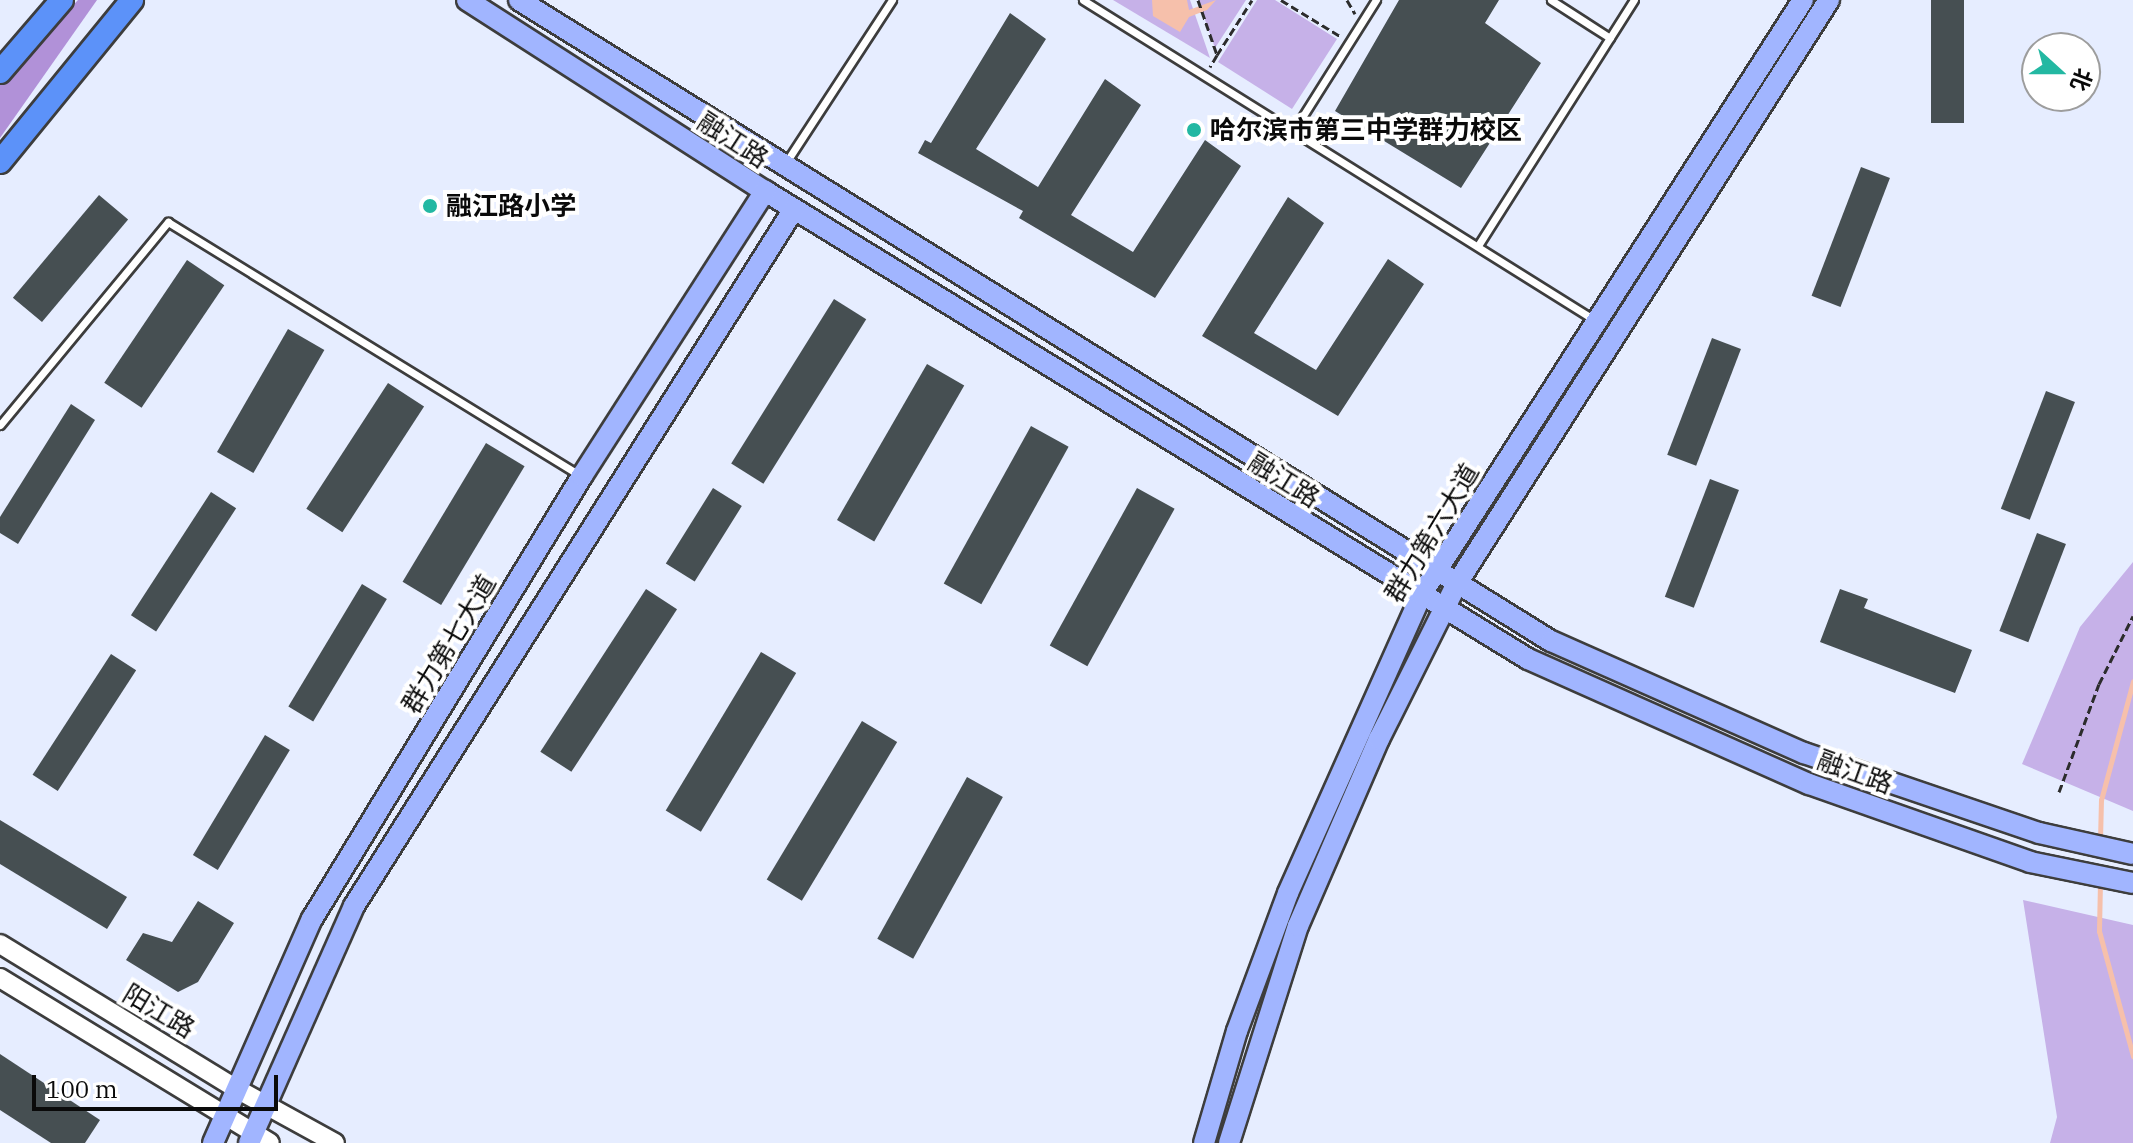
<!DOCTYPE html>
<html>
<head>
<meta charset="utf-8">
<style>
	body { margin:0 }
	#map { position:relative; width:2133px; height:1143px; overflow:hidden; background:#e6edff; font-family:"IBM Plex Serif","Noto Sans SC",serif }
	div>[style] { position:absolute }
	.green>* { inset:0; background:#c6b1e8 }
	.forest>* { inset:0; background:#b191d8 }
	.water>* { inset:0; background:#f6c0ab }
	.stream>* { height:5px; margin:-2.5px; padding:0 2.5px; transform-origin:2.5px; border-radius:2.5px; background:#f6c0ab }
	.building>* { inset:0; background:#464f52; transform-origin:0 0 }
	.path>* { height:3px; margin-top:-1.5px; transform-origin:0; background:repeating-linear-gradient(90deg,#2c2c2c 0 8px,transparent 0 12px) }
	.roads { filter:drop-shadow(2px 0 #3d3d3d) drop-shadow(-2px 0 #3d3d3d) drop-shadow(0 2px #3d3d3d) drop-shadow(0 -2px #3d3d3d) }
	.service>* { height:7px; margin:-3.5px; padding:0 3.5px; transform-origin:3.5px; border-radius:3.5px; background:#fff }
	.tertiary>* { height:18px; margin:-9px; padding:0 9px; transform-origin:9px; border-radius:9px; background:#fff }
	.secondary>* { height:20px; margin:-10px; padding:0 10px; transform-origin:10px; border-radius:10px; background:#a1b5ff }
	.primary>* { height:22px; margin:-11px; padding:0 11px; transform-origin:11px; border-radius:11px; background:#5c92f9 }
	.dots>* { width:22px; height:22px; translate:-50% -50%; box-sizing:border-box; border:4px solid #fff; border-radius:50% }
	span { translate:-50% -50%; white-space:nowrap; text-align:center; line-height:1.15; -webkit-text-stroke:8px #fff; paint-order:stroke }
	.poi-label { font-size:26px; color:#0a0a0a; font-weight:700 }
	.left { translate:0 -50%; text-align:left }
	.street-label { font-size:26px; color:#0a0a0a }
	.north { position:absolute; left:2021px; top:32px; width:80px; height:80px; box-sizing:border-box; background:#fff; border:2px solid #9d9d9d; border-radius:50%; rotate:111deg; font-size:22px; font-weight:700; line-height:32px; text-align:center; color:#0a0a0a }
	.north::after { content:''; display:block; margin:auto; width:28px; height:36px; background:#23b8a2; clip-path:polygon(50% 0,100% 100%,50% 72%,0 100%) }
	.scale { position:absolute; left:32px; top:1075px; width:246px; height:36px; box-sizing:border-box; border:4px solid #0a0a0a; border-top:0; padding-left:10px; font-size:24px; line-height:28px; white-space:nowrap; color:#0a0a0a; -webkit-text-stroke:6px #fff; paint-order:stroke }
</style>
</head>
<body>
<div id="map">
	<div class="green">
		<div style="clip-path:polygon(1113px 0,1190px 0,1210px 58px)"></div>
		<div style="clip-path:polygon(1198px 0,1246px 0,1215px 48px)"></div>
		<div style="clip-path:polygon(1257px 0,1275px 0,1337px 39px,1292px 109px,1218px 62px)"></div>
		<div style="clip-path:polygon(2133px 562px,2133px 811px,2022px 764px,2080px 627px)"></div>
		<div style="clip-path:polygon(2023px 900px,2133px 925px,2133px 1143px,2050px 1143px,2057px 1117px)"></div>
	</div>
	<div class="forest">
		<div style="clip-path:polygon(78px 0,97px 0,0 138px,0 84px)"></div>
	</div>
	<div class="water">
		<div style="clip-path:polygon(1187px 0,1189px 10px,1216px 0,1207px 10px,1189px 17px,1180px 32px,1153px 16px,1152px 0)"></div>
	</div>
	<div class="stream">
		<div style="left:2100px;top:840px;width:40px;rotate:-88.6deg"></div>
		<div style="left:2101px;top:800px;width:123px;rotate:-74.9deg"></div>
		<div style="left:2100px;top:882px;width:49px;rotate:91.2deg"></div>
		<div style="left:2099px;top:931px;width:130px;rotate:74.8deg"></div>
	</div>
	<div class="building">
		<div style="clip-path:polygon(1399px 0,1499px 0,1485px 23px,1541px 63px,1461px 188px,1335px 111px)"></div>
		<div style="left:1931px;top:0;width:33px;height:123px"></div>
		<div style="clip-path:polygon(1010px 13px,1046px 39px,976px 149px,1038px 187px,1105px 79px,1141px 105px,1071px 215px,1133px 252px,1205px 140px,1241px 166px,1155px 298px,1019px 218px,1023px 211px,918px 153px,925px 140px,931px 143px)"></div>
		<div style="left:1861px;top:167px;width:31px;height:138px;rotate:21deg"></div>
		<div style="left:99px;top:195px;width:38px;height:134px;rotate:40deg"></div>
		<div style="clip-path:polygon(1288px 197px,1324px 223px,1254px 333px,1316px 370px,1388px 259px,1424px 284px,1338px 416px,1202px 336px)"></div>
		<div style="left:187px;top:260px;width:45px;height:148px;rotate:34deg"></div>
		<div style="left:834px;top:299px;width:38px;height:194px;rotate:32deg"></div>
		<div style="left:288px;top:329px;width:42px;height:142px;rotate:30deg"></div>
		<div style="left:1712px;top:338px;width:31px;height:125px;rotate:21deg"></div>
		<div style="left:927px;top:364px;width:43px;height:180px;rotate:30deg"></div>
		<div style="left:388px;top:383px;width:43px;height:150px;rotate:33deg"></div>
		<div style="left:2046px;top:391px;width:31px;height:126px;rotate:21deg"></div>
		<div style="clip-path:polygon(71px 404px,95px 420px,18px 544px,0 533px,0 517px)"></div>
		<div style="left:1031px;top:426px;width:43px;height:180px;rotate:29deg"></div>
		<div style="left:486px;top:443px;width:45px;height:162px;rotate:31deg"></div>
		<div style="left:1710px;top:479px;width:31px;height:126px;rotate:21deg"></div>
		<div style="left:713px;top:488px;width:34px;height:89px;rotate:32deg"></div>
		<div style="left:1137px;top:488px;width:43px;height:180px;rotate:29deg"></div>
		<div style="left:211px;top:492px;width:30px;height:147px;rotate:33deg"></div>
		<div style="left:2037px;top:533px;width:31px;height:105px;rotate:21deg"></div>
		<div style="left:362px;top:584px;width:29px;height:143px;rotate:31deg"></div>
		<div style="left:646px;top:589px;width:37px;height:194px;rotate:33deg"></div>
		<div style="clip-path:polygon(1840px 589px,1868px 599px,1864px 608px,1972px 650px,1955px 693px,1820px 642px)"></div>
		<div style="left:761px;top:652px;width:41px;height:185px;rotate:31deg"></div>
		<div style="left:111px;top:654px;width:30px;height:144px;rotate:33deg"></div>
		<div style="left:862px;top:721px;width:41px;height:185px;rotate:31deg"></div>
		<div style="left:265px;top:735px;width:29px;height:140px;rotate:31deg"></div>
		<div style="left:967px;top:777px;width:41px;height:185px;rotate:29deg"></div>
		<div style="clip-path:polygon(0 820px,127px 897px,107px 929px,0 864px)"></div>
		<div style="clip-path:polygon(198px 901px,234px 923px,198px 982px,178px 992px,126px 960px,143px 933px,172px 942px)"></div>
		<div style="clip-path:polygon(0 1054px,100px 1120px,85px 1143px,51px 1143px,0 1110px)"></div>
	</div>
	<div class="path">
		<div style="left:1198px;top:0;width:58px;rotate:70.9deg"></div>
		<div style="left:1217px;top:55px;width:14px;rotate:120deg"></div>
		<div style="left:1281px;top:0;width:69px;rotate:31.4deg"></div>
		<div style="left:1347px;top:0;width:16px;rotate:60deg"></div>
		<div style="left:1217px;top:55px;width:65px;rotate:-57.5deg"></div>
		<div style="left:2059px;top:792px;width:115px;rotate:-69.7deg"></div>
		<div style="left:2099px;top:684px;width:76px;rotate:-63.4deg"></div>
	</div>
	<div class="roads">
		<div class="service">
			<div style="left:1083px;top:0;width:602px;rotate:32.03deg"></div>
			<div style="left:1551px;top:0;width:70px;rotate:32.8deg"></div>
			<div style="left:1294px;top:130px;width:154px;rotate:-57.8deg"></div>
			<div style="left:785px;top:164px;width:196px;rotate:-56.9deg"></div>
			<div style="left:1479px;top:244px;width:289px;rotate:-57.6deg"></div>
			<div style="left:0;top:425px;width:264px;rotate:-50.4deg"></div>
			<div style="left:168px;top:222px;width:483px;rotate:31.6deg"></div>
		</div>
		<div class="tertiary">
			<div style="left:0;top:944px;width:276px;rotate:31.5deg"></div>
			<div style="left:235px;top:1088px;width:114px;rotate:28.8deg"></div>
			<div style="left:0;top:978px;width:316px;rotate:31.4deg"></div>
		</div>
		<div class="secondary">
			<div style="left:467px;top:0;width:354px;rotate:32.7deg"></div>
			<div style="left:765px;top:191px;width:895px;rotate:31.52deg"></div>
			<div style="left:1528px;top:659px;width:308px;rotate:24deg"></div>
			<div style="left:1809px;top:784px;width:234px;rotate:19.4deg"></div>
			<div style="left:2030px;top:862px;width:105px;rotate:11.5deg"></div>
			<div style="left:519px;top:0;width:1215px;rotate:31.85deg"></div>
			<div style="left:1551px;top:641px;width:277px;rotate:23.9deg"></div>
			<div style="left:1804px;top:753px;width:248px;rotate:18.8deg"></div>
			<div style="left:2039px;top:833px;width:96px;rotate:12.6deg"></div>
			<div style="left:213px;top:1143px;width:245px;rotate:-66.2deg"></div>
			<div style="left:312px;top:919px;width:519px;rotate:-58.64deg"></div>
			<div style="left:582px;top:476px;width:339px;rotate:-57.3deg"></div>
			<div style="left:249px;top:1143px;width:259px;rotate:-66.1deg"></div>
			<div style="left:354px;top:906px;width:824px;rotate:-57.74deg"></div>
			<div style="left:1204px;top:1143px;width:117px;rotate:-73.6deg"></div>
			<div style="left:1237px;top:1031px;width:147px;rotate:-69.7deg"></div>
			<div style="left:1288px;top:893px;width:326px;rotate:-65.9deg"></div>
			<div style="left:1421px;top:595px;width:707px;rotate:-57.3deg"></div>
			<div style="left:1229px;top:1143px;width:228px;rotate:-72.4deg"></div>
			<div style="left:1298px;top:926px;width:204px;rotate:-66.6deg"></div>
			<div style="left:1379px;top:739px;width:172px;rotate:-63.4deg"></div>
			<div style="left:1456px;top:585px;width:694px;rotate:-57.48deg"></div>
		</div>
		<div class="primary">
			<div style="left:0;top:72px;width:95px;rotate:-49.3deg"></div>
			<div style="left:0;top:162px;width:209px;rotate:-50.8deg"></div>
		</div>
	</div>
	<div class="dots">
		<div style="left:1194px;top:130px;background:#23b8a2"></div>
		<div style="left:430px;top:206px;background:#23b8a2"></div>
	</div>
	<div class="poi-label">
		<span class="left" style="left:1210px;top:130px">哈尔滨市第三中学群力校区</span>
		<span class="left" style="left:446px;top:206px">融江路小学</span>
	</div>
	<div class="street-label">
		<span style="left:733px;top:140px;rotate:33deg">融江路</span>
		<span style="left:1284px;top:480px;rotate:32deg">融江路</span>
		<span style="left:1432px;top:533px;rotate:-59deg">群力第六大道</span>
		<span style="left:449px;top:644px;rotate:-59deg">群力第七大道</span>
		<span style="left:1855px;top:772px;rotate:20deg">融江路</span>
		<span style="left:159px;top:1011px;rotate:31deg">阳江路</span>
	</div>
	<div class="north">北</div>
	<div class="scale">100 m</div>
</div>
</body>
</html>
